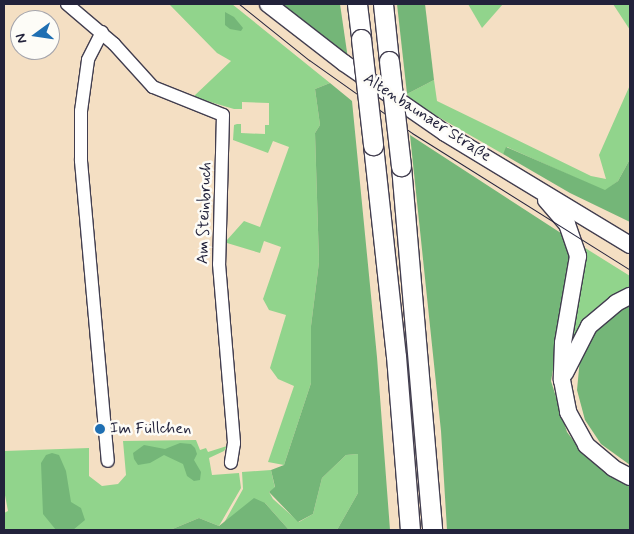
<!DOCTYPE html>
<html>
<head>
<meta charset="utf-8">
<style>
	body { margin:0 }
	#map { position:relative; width:634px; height:534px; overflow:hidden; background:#f4dfc3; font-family:Mynerve,sans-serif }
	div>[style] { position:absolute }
	.green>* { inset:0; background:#91d48c }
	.forest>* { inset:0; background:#74b678 }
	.roads { filter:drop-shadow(1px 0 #423e4f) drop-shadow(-1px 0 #423e4f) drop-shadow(0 1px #423e4f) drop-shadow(0 -1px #423e4f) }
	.minor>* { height:12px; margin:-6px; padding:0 6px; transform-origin:6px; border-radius:6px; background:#fff }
	.major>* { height:16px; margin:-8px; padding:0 8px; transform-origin:8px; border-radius:8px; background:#fff }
	.highway>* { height:19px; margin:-9.5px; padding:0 9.5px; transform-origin:9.5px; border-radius:9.5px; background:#fff }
	.tram>* { height:1px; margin:-0.5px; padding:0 0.5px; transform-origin:0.5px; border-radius:0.5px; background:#22223b }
	.bridges { filter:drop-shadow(1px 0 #423e4f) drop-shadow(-1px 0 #423e4f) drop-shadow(0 1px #423e4f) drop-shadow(0 -1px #423e4f) }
	.highway-bridge>* { height:19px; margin:-9.5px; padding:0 9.5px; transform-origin:9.5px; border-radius:9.5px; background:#fff }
	.dots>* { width:14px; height:14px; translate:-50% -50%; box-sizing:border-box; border:2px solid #fdfcf7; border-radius:50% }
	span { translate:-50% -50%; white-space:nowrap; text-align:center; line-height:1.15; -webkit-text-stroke:5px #fdfcf7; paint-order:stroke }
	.street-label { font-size:16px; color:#22223b }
	.poi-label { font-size:16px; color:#22223b }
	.left { translate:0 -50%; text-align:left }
	.frame { position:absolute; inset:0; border:5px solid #22223b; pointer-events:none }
	.north { position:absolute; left:10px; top:10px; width:50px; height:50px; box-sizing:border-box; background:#fdfcf7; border:1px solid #a5a5ac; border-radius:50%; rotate:256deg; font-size:14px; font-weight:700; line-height:20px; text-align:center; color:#22223b }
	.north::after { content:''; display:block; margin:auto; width:18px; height:22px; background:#1f6fb2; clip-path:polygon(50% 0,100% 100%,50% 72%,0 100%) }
</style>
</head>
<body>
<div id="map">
	<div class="green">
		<div style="clip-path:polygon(169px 4px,232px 4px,330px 83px,315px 89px,320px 125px,315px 133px,319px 262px,311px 326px,311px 383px,284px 465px,268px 462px,294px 386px,278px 379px,270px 368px,286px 315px,269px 310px,263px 299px,281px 247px,264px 241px,260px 253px,227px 243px,227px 240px,244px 221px,260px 227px,289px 147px,273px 141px,268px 153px,233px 140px,234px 125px,237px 124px,241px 124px,241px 133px,265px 134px,265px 125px,269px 125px,269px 103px,242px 102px,242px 109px,234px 109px,193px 97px,231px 61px,217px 53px)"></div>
		<div style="clip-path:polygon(468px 4px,503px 4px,482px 28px)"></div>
		<div style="clip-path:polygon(613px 4px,630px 4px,630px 30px)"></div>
		<div style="clip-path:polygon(434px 80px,437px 101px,591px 176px,606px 179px,599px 155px,630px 85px,630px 159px,618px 181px,605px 191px,507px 147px,503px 154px,412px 102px,407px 94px)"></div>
		<div style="clip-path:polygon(582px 246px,630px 276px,630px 290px,602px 303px,582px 321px,570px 351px)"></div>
		<div style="clip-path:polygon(196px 440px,200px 450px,206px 448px,208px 452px,227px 446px,224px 451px,209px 458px,212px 475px,239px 473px,241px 488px,219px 526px,199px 518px,170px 530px,4px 530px,4px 513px,8px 511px,4px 490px,4px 451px,89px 448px,89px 476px,102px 486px,118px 484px,126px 475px,123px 441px)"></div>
		<div style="clip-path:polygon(358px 454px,358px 493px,337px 530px,289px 530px,265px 503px,224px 523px,243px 489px,242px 472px,271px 470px,275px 488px,269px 492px,273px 499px,299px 522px,313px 514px,322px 478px,346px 455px)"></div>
	</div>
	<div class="forest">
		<div style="clip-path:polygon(277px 4px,340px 4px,348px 59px)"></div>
		<div style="clip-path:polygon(397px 4px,425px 4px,434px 80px,407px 94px)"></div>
		<div style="clip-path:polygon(225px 12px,234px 17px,243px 28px,241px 31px,230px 29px,225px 25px)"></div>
		<div style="clip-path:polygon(330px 83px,352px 101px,377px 357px,390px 530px,337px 530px,358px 493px,358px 454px,346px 455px,322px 478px,313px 514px,298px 522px,269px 492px,275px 487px,271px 470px,284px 465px,311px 383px,311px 326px,319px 262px,315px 133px,320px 125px,315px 89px)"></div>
		<div style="clip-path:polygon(410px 135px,567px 237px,573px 258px,551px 381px,567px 432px,585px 456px,606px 472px,630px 483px,630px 530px,447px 530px,441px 431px)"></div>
		<div style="clip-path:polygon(506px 147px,605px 190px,618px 181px,630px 159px,630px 222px,570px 193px,503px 154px)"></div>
		<div style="clip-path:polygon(630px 302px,630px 465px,601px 444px,585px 420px,577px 390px,580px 358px,590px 335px,612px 311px)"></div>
		<div style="clip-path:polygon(180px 443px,191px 444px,195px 448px,197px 454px,194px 460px,201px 472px,200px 480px,194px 481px,187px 476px,183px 464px,164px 455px,150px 463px,138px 465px,134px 459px,133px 453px,144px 445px,165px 449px)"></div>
		<div style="clip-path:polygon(52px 453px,59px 455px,66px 471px,71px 502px,81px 508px,85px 520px,73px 530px,56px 530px,43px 514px,41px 463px,46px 455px)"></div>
		<div style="clip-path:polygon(254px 498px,265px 503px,289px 530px,170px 530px,199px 518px,219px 526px)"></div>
	</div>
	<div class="roads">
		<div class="minor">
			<div style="left:67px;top:4px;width:62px;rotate:40.4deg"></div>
			<div style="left:114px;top:44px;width:58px;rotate:47.8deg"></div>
			<div style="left:153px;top:87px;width:75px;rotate:21.8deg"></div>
			<div style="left:223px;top:115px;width:149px;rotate:91.5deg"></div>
			<div style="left:219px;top:264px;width:180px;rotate:85.2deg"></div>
			<div style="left:234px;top:443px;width:20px;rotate:99deg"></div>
			<div style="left:102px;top:32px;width:31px;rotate:117deg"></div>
			<div style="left:88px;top:60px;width:51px;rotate:97.8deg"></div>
			<div style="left:81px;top:111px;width:50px;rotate:90deg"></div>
			<div style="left:81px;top:161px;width:301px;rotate:84.9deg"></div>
		</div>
		<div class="major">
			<div style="left:268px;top:4px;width:96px;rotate:37.8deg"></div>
			<div style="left:344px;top:63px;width:123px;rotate:34.7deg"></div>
			<div style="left:445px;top:133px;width:216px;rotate:31.2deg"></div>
			<div style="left:546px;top:200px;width:32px;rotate:49deg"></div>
			<div style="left:567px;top:224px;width:34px;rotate:71deg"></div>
			<div style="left:578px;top:256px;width:88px;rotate:99.8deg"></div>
			<div style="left:563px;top:343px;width:37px;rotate:92deg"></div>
			<div style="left:562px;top:380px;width:33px;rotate:79deg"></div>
			<div style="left:568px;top:412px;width:38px;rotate:61deg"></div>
			<div style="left:586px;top:445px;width:35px;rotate:40deg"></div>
			<div style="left:613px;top:468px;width:19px;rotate:28deg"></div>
			<div style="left:565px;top:373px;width:53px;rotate:-62.9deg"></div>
			<div style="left:589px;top:326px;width:35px;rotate:-40deg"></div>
			<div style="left:616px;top:303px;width:16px;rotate:-27deg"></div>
		</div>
		<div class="highway">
			<div style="left:357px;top:4px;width:35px;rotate:83deg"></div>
			<div style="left:383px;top:4px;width:57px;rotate:84deg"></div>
			<div style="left:373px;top:145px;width:212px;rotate:83.8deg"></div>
			<div style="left:396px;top:356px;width:175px;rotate:85.4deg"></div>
			<div style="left:401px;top:166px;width:365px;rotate:85.1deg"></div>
		</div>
	</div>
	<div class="tram">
		<div style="left:239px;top:4px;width:90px;rotate:38.7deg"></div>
		<div style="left:309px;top:60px;width:126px;rotate:35.3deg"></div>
		<div style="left:412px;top:133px;width:257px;rotate:32.1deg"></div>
	</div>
	<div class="bridges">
		<div class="highway-bridge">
			<div style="left:361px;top:39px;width:107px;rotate:83.5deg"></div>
			<div style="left:389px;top:61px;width:106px;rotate:83.5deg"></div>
		</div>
	</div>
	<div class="dots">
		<div style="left:100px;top:429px;background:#1f6fb2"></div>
	</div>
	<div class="street-label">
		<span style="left:427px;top:118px;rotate:33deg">Altenbaunaer Straße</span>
		<span style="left:205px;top:213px;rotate:-88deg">Am Steinbruch</span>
	</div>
	<div class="poi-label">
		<span class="left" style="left:110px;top:429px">Im Füllchen</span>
	</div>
	<div class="frame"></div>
	<div class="north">N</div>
</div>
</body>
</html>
